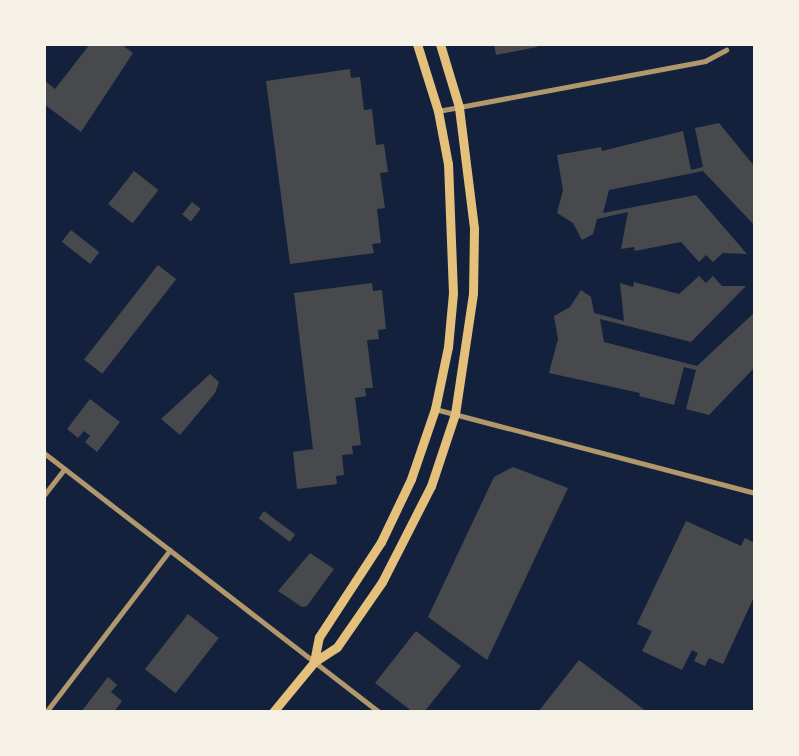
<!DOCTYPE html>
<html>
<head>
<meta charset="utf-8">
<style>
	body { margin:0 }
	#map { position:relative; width:799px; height:756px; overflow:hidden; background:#14213d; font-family:"Work Sans",sans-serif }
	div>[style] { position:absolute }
	.building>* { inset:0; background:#48494c; transform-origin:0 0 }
	.minor>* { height:5px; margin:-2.5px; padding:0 2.5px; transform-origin:2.5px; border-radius:2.5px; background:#b1986c }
	.primary>* { height:9px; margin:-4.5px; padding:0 4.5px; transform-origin:4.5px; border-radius:4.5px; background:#e5c07b }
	span { translate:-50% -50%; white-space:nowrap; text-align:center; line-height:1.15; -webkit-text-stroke:6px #f6f1e7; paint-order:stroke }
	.frame { position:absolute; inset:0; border:46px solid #f6f1e7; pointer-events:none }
</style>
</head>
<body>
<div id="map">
	<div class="building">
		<div style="clip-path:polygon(90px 44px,121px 44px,133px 53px,81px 132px,44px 104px,44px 80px,55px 89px)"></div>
		<div style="clip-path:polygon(494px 44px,537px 44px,537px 47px,496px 55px)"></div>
		<div style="clip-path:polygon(350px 69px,351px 78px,360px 77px,364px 110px,372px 109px,376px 145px,384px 144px,388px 172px,380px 173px,385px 208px,377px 209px,381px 243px,372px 244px,374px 253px,290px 264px,266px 81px)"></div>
		<div style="clip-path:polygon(719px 123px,755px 167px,755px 226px,703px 171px,609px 190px,603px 213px,696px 195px,747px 254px,723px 253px,713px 262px,706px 255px,699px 262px,681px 242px,635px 251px,634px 247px,621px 249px,628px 212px,597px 219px,593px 234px,582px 240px,573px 223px,557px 213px,563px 190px,557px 155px,601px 147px,602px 151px,683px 131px,691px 170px,703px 167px,695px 128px)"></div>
		<div style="left:134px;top:171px;width:31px;height:42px;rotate:38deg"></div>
		<div style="left:192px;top:202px;width:11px;height:16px;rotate:38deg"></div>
		<div style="left:71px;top:230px;width:36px;height:15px;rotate:38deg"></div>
		<div style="left:158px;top:265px;width:23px;height:120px;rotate:38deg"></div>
		<div style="clip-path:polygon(699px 276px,706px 283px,713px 276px,722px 286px,746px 286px,691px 342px,600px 319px,604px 342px,697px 366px,755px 312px,755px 367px,709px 415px,686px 409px,696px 370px,684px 367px,674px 405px,639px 396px,640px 393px,549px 373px,558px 339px,554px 316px,570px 307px,581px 290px,591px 297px,594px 313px,624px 321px,620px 283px,633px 287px,634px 282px,679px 294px)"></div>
		<div style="clip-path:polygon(372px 283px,373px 291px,382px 290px,386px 329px,378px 330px,379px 339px,367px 340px,373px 388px,365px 388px,366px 396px,355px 398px,361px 445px,352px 446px,353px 454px,342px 455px,344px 475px,336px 476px,337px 484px,297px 489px,293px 452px,313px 449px,294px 293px)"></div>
		<div style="clip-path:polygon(210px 374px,219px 382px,215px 393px,180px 435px,161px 419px)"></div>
		<div style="clip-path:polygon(90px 399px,120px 422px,97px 452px,85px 442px,90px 436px,84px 431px,78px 438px,67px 429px)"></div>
		<div style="clip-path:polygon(513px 467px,568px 488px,487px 660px,428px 617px,494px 477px)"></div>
		<div style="left:264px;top:511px;width:39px;height:9px;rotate:37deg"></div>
		<div style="clip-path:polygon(686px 521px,741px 546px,745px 538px,755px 543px,755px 595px,723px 664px,709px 658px,705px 666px,694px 661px,698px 653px,692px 650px,682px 670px,642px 651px,652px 631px,637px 624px)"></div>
		<div style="clip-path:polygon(310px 553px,334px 569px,307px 606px,302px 607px,278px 591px)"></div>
		<div style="left:188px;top:614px;width:39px;height:70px;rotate:38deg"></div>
		<div style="clip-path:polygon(416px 631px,461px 666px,424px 712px,413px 712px,375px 683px)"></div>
		<div style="clip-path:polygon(579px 660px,647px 712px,538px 712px)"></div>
		<div style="clip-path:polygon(108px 677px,117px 685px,111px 692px,122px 701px,114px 712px,81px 712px)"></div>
	</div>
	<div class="minor">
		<div style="left:438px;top:111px;width:272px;rotate:-10.6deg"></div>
		<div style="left:705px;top:61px;width:24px;rotate:-28deg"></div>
		<div style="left:435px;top:409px;width:331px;rotate:14.7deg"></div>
		<div style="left:44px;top:453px;width:423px;rotate:37.7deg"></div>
		<div style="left:44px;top:495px;width:33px;rotate:-52deg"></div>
		<div style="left:46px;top:712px;width:204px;rotate:-52.6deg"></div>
	</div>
	<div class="primary">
		<div style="left:314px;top:662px;width:25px;rotate:-79deg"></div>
		<div style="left:319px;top:637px;width:113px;rotate:-56.9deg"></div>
		<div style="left:381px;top:542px;width:70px;rotate:-64.5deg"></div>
		<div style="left:411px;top:479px;width:74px;rotate:-71.1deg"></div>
		<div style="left:435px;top:409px;width:63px;rotate:-78.2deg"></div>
		<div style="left:448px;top:347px;width:54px;rotate:-84.7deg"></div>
		<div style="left:453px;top:293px;width:129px;rotate:-92.2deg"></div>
		<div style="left:448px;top:164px;width:54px;rotate:-100.7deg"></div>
		<div style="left:438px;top:111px;width:70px;rotate:-107.4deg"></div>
		<div style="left:273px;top:712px;width:65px;rotate:-50.6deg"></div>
		<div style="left:314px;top:662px;width:27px;rotate:-33deg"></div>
		<div style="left:337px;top:647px;width:79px;rotate:-55.3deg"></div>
		<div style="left:382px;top:582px;width:108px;rotate:-63deg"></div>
		<div style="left:431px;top:486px;width:76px;rotate:-71.6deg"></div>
		<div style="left:455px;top:414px;width:122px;rotate:-81.5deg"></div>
		<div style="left:473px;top:293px;width:65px;rotate:-89.1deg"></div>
		<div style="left:474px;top:228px;width:122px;rotate:-97.1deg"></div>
		<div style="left:459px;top:107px;width:66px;rotate:-106.8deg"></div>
	</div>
	<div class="frame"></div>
</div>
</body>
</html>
